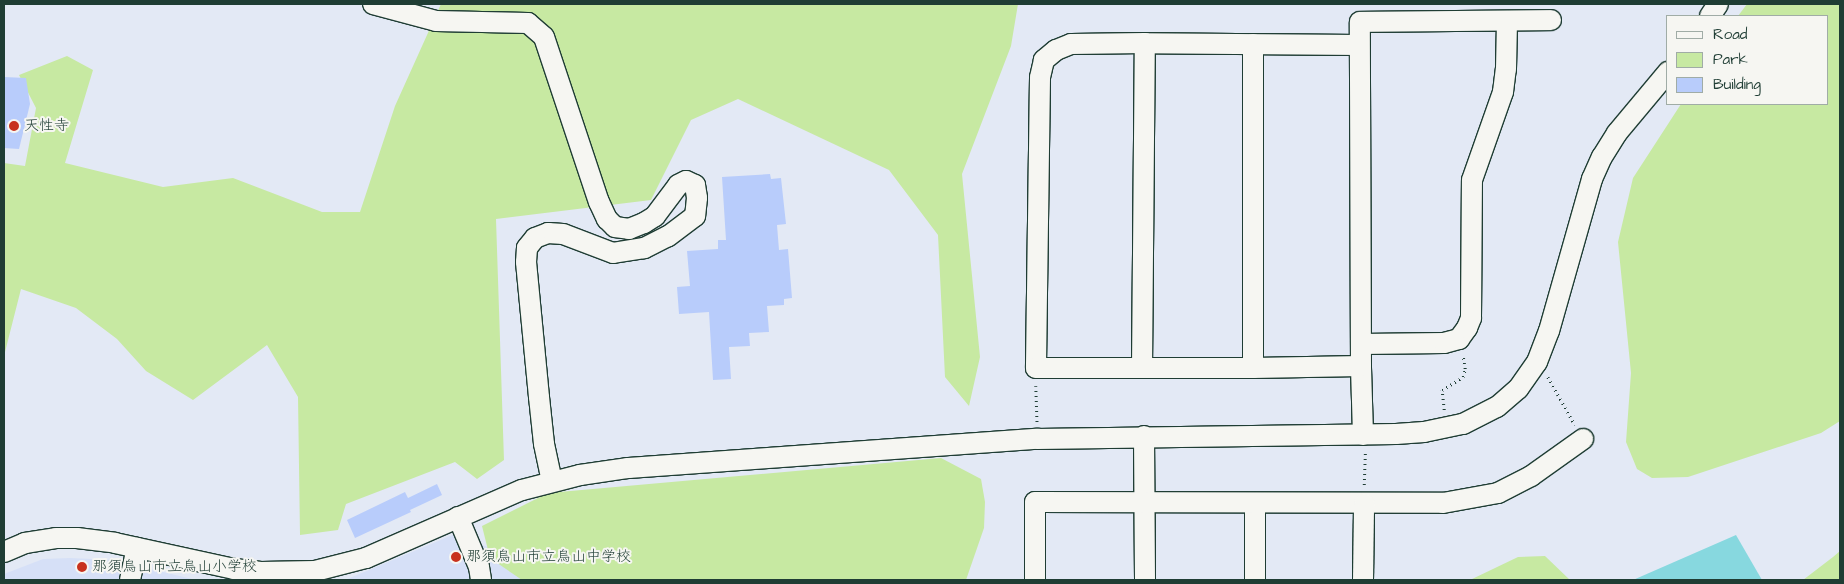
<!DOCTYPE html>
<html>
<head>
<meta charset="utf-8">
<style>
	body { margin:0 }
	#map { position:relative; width:1844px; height:584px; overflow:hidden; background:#e3e9f5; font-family:"Architects Daughter","Klee One",sans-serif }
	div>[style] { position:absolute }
	.built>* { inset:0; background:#d6e0f7 }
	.green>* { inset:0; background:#c7e9a2 }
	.water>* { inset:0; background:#87d8df }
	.building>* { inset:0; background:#b8ccfb }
	.path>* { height:2.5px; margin-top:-1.25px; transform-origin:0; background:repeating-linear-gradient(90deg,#1f3d34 0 1px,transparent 0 5px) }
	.roads { filter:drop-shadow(1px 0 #1f3d34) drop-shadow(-1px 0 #1f3d34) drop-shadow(0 1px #1f3d34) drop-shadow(0 -1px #1f3d34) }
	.minor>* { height:20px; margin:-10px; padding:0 10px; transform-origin:10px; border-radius:10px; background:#f6f6f2 }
	.dots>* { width:14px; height:14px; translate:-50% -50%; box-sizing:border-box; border:2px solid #f6f6f2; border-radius:50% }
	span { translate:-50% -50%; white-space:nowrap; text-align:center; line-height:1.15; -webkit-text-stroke:4px #f6f6f2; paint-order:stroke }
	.poi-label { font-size:15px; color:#1f3d34 }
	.left { translate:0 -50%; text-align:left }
	.frame { position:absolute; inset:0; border:5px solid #1f3d34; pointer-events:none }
	.legend { position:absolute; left:1666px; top:15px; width:162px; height:90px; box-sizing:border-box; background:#f6f6f2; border:1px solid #a0aca6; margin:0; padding:6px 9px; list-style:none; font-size:15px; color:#1f3d34 }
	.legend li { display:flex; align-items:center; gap:10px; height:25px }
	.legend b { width:25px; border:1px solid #a0aca6 }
</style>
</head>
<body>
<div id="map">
	<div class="built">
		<div style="clip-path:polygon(455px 534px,570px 580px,345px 580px)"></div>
		<div style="clip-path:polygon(70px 558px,114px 560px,196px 580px,4px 580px,4px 574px,43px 559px)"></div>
	</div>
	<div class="green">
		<div style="clip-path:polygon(441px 4px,1018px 4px,1011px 46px,962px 174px,980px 357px,969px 406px,945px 377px,938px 235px,889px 170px,738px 99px,691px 120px,651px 200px,496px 219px,504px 460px,477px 479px,455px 462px,346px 504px,338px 530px,300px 535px,298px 397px,267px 345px,193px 400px,146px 371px,117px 339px,76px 308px,21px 289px,4px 356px,4px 163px,25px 166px,36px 108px,19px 75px,67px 56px,93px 70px,65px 163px,163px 187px,233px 178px,322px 212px,360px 212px,395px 106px)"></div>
		<div style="clip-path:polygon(1747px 4px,1840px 4px,1840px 421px,1821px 433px,1688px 477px,1652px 478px,1637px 469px,1626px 442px,1631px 373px,1618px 242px,1633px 178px,1681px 104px,1828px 104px,1828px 16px,1738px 16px)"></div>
		<div style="clip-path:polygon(941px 458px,981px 479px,985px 502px,984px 528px,966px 580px,522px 580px,490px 558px,482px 526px,548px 493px)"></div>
		<div style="clip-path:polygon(1840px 551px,1840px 580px,1803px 580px,1833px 557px)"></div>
		<div style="clip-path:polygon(1545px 556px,1570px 580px,1470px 580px,1518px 557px)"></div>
	</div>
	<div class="water">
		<div style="clip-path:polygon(1736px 535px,1762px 580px,1633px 580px)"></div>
	</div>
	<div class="building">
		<div style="clip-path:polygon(4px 77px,26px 78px,30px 104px,19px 149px,4px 148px)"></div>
		<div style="clip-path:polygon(770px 174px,771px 179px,781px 178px,786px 224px,777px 225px,779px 250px,788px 249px,792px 298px,784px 299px,784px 305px,767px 306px,769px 332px,749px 333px,750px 346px,729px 347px,731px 379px,713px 380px,709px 312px,679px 314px,677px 287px,690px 286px,687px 251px,718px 249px,718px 240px,726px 240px,722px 177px)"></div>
		<div style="clip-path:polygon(437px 484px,442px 495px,410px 510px,411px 512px,355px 538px,347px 520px,405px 492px,408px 498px)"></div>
	</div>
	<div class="path">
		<div style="left:1548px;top:377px;width:55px;rotate:60.6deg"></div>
		<div style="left:1036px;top:386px;width:37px;rotate:88deg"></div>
		<div style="left:1444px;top:410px;width:20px;rotate:-96deg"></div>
		<div style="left:1442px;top:390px;width:25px;rotate:-32deg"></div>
		<div style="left:1463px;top:377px;width:8px;rotate:-76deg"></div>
		<div style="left:1465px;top:369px;width:13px;rotate:-99deg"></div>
		<div style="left:1364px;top:485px;width:32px;rotate:-88deg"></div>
	</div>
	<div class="roads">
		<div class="minor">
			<div style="left:373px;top:4px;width:65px;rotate:15.1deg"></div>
			<div style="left:436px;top:21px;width:92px;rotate:1.2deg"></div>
			<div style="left:528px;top:23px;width:21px;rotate:41deg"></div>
			<div style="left:544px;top:37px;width:174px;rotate:71.6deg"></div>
			<div style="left:599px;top:202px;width:19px;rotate:65deg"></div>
			<div style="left:607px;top:219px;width:11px;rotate:45deg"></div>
			<div style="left:615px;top:227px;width:14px;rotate:8deg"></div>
			<div style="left:629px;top:229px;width:16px;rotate:-22deg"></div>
			<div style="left:644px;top:223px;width:13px;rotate:-32deg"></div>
			<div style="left:655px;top:216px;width:39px;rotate:-53deg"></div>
			<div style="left:678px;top:185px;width:9px;rotate:-27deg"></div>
			<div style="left:686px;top:181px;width:10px;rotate:24deg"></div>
			<div style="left:695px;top:185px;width:13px;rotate:81deg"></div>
			<div style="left:697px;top:198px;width:18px;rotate:96deg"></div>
			<div style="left:695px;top:216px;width:34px;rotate:143deg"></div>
			<div style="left:668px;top:236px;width:27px;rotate:153deg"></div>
			<div style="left:644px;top:248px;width:31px;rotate:171deg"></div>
			<div style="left:613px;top:253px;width:53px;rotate:-159.2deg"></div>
			<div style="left:563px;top:234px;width:15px;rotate:-176deg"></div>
			<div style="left:548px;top:233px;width:14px;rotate:159deg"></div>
			<div style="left:535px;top:238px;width:13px;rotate:129deg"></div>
			<div style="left:527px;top:248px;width:14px;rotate:94deg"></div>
			<div style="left:526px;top:262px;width:136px;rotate:84.5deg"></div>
			<div style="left:539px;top:397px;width:47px;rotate:83.9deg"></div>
			<div style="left:544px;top:444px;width:38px;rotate:78deg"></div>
			<div style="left:1710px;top:16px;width:14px;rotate:-56deg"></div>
			<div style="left:1359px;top:45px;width:214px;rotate:-179.5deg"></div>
			<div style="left:1145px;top:43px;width:74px;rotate:179.2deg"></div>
			<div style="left:1071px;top:44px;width:16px;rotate:158deg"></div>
			<div style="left:1056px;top:50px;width:16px;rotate:140deg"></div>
			<div style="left:1044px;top:60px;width:18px;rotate:103deg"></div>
			<div style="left:1040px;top:78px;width:290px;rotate:90.8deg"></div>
			<div style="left:1036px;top:368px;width:217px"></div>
			<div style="left:1253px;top:368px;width:108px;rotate:-1.1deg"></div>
			<div style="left:1361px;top:344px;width:83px;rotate:-0.7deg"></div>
			<div style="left:1444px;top:343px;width:16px;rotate:-15deg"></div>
			<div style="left:1459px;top:339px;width:14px;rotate:-54deg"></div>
			<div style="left:1467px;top:328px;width:11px;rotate:-68deg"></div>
			<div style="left:1471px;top:318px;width:138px;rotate:-89.6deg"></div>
			<div style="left:1472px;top:180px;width:93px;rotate:-70.6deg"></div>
			<div style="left:1503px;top:92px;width:23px;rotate:-83deg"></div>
			<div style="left:1506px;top:69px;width:48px;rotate:-88.8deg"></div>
			<div style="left:1142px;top:368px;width:325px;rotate:-89.5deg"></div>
			<div style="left:1253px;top:368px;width:324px;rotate:-90deg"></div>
			<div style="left:1363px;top:435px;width:69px;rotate:-91.7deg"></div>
			<div style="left:1361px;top:366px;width:344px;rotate:-90.2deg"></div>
			<div style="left:1360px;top:22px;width:191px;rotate:-0.6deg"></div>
			<div style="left:1144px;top:436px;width:144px;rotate:89.6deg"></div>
			<div style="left:1255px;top:503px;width:77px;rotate:90deg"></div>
			<div style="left:458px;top:517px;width:54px;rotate:67.2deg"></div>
			<div style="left:479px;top:567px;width:13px;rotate:81deg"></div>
			<div style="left:4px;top:552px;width:23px;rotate:-23deg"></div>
			<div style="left:25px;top:543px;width:31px;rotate:-9deg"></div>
			<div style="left:56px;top:538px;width:21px"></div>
			<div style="left:77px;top:538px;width:38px;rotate:7deg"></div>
			<div style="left:115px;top:543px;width:122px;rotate:12.3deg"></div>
			<div style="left:234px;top:569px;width:27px;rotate:6deg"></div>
			<div style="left:261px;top:572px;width:54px;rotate:-1.1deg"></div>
			<div style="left:315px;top:571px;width:53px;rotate:-14.3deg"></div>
			<div style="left:366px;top:558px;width:170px;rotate:-23.6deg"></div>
			<div style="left:522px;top:490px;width:60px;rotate:-14.5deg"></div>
			<div style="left:580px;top:475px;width:49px;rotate:-8.3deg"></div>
			<div style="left:628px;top:468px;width:410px;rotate:-4.1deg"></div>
			<div style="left:1037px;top:439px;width:359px;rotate:-0.8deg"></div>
			<div style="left:1396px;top:434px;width:28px;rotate:-4deg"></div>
			<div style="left:1424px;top:432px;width:40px;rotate:-12deg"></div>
			<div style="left:1463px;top:424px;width:38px;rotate:-27deg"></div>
			<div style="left:1497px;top:407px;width:28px;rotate:-41deg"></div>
			<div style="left:1518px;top:389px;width:33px;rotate:-55deg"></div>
			<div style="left:1537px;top:362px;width:33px;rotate:-69deg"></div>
			<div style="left:1549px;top:331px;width:158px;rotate:-74.2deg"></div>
			<div style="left:1592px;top:179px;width:24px;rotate:-66deg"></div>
			<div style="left:1602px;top:157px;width:28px;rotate:-58deg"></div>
			<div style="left:1617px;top:133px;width:80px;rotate:-50.1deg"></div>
			<div style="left:130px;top:580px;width:33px;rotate:-78deg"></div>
			<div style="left:1035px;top:580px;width:78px;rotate:-90deg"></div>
			<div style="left:1035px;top:502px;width:408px;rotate:0.1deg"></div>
			<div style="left:1443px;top:503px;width:56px;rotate:-10.3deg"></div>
			<div style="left:1498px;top:493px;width:37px;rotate:-27deg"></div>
			<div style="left:1531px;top:476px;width:64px;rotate:-35.4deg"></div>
			<div style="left:1363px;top:580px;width:76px;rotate:-89.2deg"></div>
		</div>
	</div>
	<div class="dots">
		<div style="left:14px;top:126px;background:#c8321e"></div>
		<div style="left:456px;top:557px;background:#c8321e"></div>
		<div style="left:82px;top:567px;background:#c8321e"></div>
	</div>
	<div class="poi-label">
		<span class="left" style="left:24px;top:126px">天性寺</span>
		<span class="left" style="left:466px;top:557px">那須烏山市立烏山中学校</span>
		<span class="left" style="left:92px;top:567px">那須烏山市立烏山小学校</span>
	</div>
	<div class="frame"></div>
	<ul class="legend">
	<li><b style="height:6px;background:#f6f6f2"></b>Road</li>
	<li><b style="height:14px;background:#c7e9a2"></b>Park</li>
	<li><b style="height:14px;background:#b8ccfb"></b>Building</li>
	</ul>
</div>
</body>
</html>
